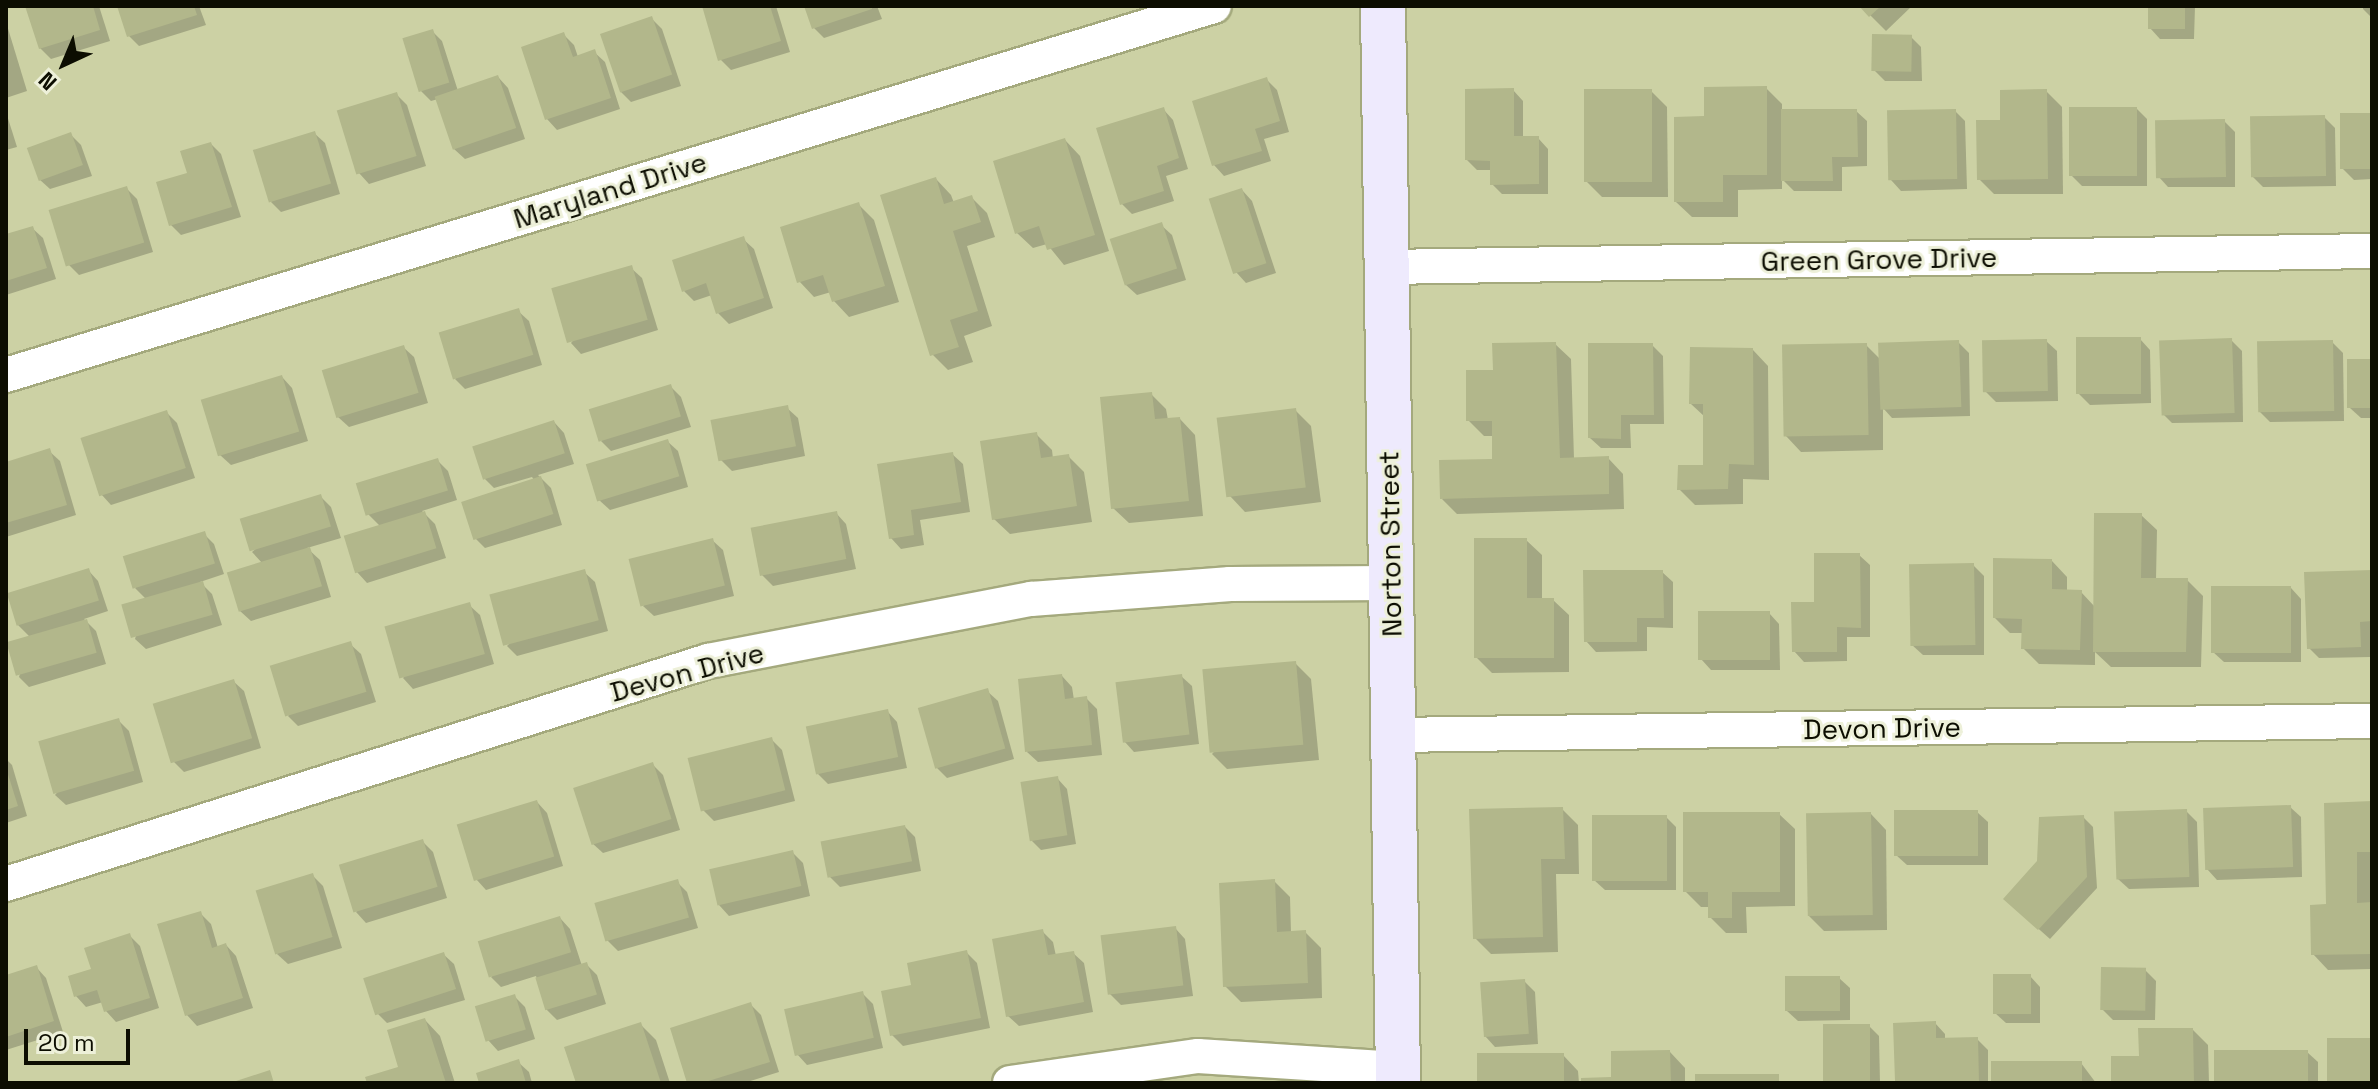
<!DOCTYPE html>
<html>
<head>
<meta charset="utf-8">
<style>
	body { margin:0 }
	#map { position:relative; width:2378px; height:1089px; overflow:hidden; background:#ccd1a4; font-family:"Space Grotesk",sans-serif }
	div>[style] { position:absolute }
	.shadow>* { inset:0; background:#0003 }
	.building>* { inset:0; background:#b2b78b; transform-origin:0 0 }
	.roads { filter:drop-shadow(2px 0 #a4a97d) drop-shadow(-2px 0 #a4a97d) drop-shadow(0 2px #a4a97d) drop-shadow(0 -2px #a4a97d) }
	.street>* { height:34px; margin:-17px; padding:0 17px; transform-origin:17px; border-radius:17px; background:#fff }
	.secondary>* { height:44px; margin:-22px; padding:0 22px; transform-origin:22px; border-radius:22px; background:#eeeafd }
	span { translate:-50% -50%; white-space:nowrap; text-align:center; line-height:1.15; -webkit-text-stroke:6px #edf0d9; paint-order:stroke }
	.street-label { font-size:28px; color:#0c0d01 }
	.frame { position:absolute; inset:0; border:8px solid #0c0d01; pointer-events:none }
	.north { position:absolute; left:24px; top:24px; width:80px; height:80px; -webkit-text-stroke:6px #edf0d9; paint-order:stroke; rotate:224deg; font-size:22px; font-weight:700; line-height:32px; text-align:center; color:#0c0d01 }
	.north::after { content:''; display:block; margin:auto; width:28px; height:36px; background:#0c0d01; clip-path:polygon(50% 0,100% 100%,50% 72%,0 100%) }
	.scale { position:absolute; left:24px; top:1029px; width:106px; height:36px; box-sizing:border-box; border:4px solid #0c0d01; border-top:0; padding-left:10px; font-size:24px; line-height:28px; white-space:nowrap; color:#0c0d01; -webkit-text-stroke:6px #edf0d9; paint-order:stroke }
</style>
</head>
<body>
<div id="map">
	<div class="shadow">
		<div style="clip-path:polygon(27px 6px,99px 6px,110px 41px,51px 59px,40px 48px)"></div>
		<div style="clip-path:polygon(119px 6px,199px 6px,206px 25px,139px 46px,129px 36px)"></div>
		<div style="clip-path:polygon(704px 6px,776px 6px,790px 52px,731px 70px,720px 59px)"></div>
		<div style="clip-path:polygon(806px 6px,877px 6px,882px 19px,824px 38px,814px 28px)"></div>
		<div style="clip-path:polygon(1861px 6px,1912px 6px,1886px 31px)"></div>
		<div style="clip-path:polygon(2150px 6px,2195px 6px,2194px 39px,2160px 39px,2150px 28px)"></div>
		<div style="clip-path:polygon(2363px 6px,2372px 6px,2372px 18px,2363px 9px)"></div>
		<div style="clip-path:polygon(652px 19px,662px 29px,681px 86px,631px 102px,621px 92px)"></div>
		<div style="clip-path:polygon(6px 22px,27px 91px,6px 98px)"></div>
		<div style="clip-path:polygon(432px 31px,442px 41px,458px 91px,498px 77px,508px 88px,525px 139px,465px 159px,454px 149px,438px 99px,431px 101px,421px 91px)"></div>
		<div style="clip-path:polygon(564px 35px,574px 45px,578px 57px,594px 52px,605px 62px,620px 109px,557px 130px,547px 119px)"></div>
		<div style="clip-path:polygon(1911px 37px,1921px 47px,1922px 81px,1885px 81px,1875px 71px)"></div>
		<div style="clip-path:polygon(1267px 80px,1277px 90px,1289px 132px,1264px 139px,1271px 161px,1224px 176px,1214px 165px)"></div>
		<div style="clip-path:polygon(1766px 88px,1782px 104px,1782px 111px,1856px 111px,1867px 121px,1867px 166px,1842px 167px,1842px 191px,1794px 191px,1782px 179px,1782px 189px,1738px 190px,1738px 217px,1692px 217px,1676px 202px,1706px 118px)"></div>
		<div style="clip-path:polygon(1513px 90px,1523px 101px,1523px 138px,1538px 138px,1548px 149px,1548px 194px,1502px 194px,1492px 184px,1492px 170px,1477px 170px,1467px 160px)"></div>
		<div style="clip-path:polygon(1651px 91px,1667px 107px,1668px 197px,1602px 197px,1587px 182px)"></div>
		<div style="clip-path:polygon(2046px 91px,2062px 107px,2063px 194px,1994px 194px,1979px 179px,2002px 122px)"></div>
		<div style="clip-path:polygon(396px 94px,407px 105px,426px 166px,369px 184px,359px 173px)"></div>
		<div style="clip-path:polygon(1163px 109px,1173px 120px,1188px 169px,1166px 176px,1174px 201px,1132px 214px,1122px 204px)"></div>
		<div style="clip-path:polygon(2137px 109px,2147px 119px,2147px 186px,2082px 186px,2072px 176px)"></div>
		<div style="clip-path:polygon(1955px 111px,1965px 121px,1967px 189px,1901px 191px,1891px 180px)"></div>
		<div style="clip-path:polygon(6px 112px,17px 147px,6px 150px)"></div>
		<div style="clip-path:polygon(2372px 115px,2372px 179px,2354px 180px,2343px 169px)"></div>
		<div style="clip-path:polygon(2324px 117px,2335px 128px,2336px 186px,2263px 187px,2252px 176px)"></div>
		<div style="clip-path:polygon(2224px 121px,2235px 132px,2235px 187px,2168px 187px,2158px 176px)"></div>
		<div style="clip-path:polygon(314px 133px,325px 143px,340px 194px,281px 212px,271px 202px)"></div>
		<div style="clip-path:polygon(70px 134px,81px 145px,92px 176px,50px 189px,39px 179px)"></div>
		<div style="clip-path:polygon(1065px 140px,1080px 156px,1109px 251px,1064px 265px,1047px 244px,1033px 248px,1017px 233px)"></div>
		<div style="clip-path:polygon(211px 144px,221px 154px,241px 217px,181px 235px,171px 225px,190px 174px)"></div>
		<div style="clip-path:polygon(936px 179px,951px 195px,954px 203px,971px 197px,987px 213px,995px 237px,967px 246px,992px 326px,964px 336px,973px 362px,948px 370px,932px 354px)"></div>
		<div style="clip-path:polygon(126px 188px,137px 199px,153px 252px,79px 275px,68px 264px)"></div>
		<div style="clip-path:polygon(1242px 190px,1252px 201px,1276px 273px,1246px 283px,1236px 272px)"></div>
		<div style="clip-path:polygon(858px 204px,874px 220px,899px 302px,849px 317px,834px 301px,831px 292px,814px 297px,799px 281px)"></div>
		<div style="clip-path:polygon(1161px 225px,1172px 235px,1186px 280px,1137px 295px,1126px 285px)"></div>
		<div style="clip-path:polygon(32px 228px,43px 238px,56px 279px,6px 295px,6px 236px)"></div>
		<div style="clip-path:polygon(743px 239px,754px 249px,773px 308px,729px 324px,718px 313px,712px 295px,694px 301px,684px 291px)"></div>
		<div style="clip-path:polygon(631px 268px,642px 278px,658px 330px,581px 354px,571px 343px)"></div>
		<div style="clip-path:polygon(518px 311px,529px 321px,542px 365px,465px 389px,455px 379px)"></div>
		<div style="clip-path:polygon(2140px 339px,2150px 350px,2151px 403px,2090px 405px,2079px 394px)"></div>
		<div style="clip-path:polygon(2231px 340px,2242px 351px,2243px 422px,2172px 423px,2162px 413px)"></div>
		<div style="clip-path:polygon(2046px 341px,2057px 351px,2058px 401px,1996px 402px,1985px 391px)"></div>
		<div style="clip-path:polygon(1958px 342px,1969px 353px,1970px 416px,1892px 418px,1883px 408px,1883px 450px,1801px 452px,1786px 436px,1866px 345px,1881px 360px)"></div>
		<div style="clip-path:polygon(2332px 342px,2343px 353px,2344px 421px,2270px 422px,2260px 412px)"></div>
		<div style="clip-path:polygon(1555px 344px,1571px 359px,1574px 459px,1608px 458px,1623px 474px,1624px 509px,1457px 514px,1442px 499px,1494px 461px,1494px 436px,1484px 436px,1468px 420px,1495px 372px)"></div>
		<div style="clip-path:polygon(1652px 345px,1663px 356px,1664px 424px,1630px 424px,1631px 448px,1601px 448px,1590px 438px)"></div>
		<div style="clip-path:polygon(403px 347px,414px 357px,428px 403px,349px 427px,338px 417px)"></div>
		<div style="clip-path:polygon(1753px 350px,1768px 366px,1769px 480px,1743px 479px,1743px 504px,1695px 505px,1679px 489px,1705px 467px,1705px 417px,1691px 404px)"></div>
		<div style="clip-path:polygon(2372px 361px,2372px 418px,2361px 418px,2350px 408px)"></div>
		<div style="clip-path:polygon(282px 377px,292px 388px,308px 441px,231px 465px,220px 455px)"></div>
		<div style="clip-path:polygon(671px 387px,681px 397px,691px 427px,611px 451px,601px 441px)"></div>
		<div style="clip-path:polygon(1151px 394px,1166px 409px,1168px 420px,1180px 419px,1195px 435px,1203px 516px,1129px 523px,1113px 508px)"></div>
		<div style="clip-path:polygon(787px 408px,798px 418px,805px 456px,732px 471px,721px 460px)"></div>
		<div style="clip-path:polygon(1295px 410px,1311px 426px,1321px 502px,1245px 512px,1230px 496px)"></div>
		<div style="clip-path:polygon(166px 412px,177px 423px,195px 478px,111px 505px,101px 494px)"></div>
		<div style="clip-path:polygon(554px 422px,564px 433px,574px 464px,538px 475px,551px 488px,562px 525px,485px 548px,475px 538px,534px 480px,532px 477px,494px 488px,484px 478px)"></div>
		<div style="clip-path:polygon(1036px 434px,1052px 450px,1053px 459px,1068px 456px,1084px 472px,1092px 522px,1010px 534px,994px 519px)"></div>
		<div style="clip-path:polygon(667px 441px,678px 451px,688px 487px,610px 510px,599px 500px)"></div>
		<div style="clip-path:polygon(49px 451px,60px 461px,76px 515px,6px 537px,6px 464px)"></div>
		<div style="clip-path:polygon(952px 454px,963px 464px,970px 512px,920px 520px,924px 545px,901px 549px,891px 538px,879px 466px)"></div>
		<div style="clip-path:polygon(437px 460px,448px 471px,457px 500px,422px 511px,435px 524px,446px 558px,367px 583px,357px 572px,381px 527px,368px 514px,359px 484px)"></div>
		<div style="clip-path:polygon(320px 496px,331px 507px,341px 538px,307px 548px,320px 560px,331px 597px,251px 621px,240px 611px,263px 564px,252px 552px)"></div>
		<div style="clip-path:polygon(836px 513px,846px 524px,856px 569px,773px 586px,762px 575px)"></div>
		<div style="clip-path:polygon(2141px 515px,2157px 530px,2156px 580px,2187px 580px,2203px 596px,2201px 667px,2111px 667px,2095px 652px,2095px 665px,2039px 664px,2023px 648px,2024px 633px,2010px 633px,1995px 618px,2052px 561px,2067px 577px,2067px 592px,2081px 592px,2095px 607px)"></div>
		<div style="clip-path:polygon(204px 534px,214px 544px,224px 574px,200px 582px,212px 594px,222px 625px,146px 649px,135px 639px,147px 600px,135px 588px)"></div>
		<div style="clip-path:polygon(712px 540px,723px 550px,734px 596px,654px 616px,643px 606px)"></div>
		<div style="clip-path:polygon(1526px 540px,1542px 555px,1542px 600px,1553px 600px,1569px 615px,1569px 672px,1492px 673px,1476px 657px)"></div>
		<div style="clip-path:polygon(1859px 555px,1870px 565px,1870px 637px,1847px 637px,1847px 661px,1804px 662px,1794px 651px,1816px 604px)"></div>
		<div style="clip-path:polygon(1973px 565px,1984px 576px,1984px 655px,1923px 655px,1912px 645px)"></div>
		<div style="clip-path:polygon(88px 570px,98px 581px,108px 611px,84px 619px,96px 631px,106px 664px,29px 687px,19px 677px,31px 638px,18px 625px)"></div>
		<div style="clip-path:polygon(584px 572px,595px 582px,608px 631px,517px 656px,507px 646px)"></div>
		<div style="clip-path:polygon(1662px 572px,1673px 582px,1673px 628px,1647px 627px,1647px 651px,1596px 652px,1586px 641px)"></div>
		<div style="clip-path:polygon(2372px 572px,2371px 657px,2319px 658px,2309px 648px)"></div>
		<div style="clip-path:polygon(2291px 588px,2301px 599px,2301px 662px,2224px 662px,2213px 652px)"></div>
		<div style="clip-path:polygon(469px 605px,480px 615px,494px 664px,413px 689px,403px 678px)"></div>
		<div style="clip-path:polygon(1769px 613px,1779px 624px,1780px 670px,1711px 670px,1701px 659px)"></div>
		<div style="clip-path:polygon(350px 644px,361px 654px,376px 702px,298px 726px,288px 716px)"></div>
		<div style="clip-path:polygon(1295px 663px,1311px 679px,1319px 760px,1227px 769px,1212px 754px)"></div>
		<div style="clip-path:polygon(1062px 676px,1072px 687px,1074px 700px,1086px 698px,1097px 709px,1102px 755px,1038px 762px,1027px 752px)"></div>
		<div style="clip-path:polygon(1181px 676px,1192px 686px,1199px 744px,1134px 752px,1124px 741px)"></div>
		<div style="clip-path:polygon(233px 681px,244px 691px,261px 748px,184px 772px,173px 761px)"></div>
		<div style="clip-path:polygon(987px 691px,998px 701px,1014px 759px,947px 778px,936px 767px)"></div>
		<div style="clip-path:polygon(887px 711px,897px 722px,907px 768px,828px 784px,818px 774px)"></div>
		<div style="clip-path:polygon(118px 720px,129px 731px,143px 782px,66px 805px,55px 795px)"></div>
		<div style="clip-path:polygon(771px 739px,782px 750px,795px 801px,714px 821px,703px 810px)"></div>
		<div style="clip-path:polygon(6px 759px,12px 765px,27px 816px,6px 823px)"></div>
		<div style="clip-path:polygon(652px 764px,663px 775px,680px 830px,603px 853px,592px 843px)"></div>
		<div style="clip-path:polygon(1057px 778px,1067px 789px,1076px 844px,1041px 850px,1031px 840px)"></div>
		<div style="clip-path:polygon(537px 802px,547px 813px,563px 866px,486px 890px,476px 879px)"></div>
		<div style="clip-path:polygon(2372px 803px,2372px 969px,2328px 970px,2313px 954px,2328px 906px)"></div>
		<div style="clip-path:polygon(2290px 807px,2301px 817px,2302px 877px,2217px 880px,2207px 869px)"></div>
		<div style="clip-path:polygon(1562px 809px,1578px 825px,1579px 874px,1556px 874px,1558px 952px,1491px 954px,1475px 938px)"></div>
		<div style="clip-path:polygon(2186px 811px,2197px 822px,2199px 887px,2129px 889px,2118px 879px)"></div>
		<div style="clip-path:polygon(1977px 812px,1988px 822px,1988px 865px,1907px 865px,1896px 855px)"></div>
		<div style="clip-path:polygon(1779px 814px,1795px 829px,1795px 906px,1746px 907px,1747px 933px,1726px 933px,1710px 917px,1710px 907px,1701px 907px,1685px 891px)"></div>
		<div style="clip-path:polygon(1871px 814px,1886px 830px,1887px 930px,1824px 931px,1808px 915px)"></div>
		<div style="clip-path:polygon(1666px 817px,1676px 827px,1676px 890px,1605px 890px,1594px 880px)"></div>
		<div style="clip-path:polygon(2083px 817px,2093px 827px,2097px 888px,2050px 939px,2016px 909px)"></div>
		<div style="clip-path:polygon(905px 827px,915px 837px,921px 871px,840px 887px,830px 877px)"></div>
		<div style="clip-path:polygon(422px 841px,433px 852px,447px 898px,366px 923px,356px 912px)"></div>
		<div style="clip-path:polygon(792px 852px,803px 863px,810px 896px,729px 916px,719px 905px)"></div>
		<div style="clip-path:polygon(312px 875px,323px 886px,342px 948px,288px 964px,277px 954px)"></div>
		<div style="clip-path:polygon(1274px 881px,1290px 897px,1291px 933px,1305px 932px,1321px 948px,1322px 998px,1241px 1002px,1225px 986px)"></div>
		<div style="clip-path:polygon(677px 882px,687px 892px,698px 928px,618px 951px,607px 940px)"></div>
		<div style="clip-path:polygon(200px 913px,211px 924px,218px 948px,226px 945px,236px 956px,253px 1008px,197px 1026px,187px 1015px)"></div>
		<div style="clip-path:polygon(560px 918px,570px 929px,582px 966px,586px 964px,597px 975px,606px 1004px,557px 1020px,546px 1009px,536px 976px,501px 987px,491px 977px)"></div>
		<div style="clip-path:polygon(1175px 928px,1185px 939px,1193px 996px,1121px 1005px,1110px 994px)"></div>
		<div style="clip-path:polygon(1043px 932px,1053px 942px,1056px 956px,1073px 953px,1084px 963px,1093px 1012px,1019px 1026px,1008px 1016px)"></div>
		<div style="clip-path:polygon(130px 936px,140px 946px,159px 1008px,116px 1022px,106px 1011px,103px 1002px,86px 1007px,76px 996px,93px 970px)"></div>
		<div style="clip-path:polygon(966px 952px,977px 963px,990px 1028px,903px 1046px,892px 1035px,914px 987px)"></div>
		<div style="clip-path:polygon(443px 954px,454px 964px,465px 1000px,387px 1023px,377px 1013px)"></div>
		<div style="clip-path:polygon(36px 967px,46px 978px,63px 1032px,6px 1050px,6px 977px)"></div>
		<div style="clip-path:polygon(2145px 970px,2156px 981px,2155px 1020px,2113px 1020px,2102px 1009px)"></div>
		<div style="clip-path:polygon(2030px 976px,2040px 987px,2040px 1023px,2006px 1023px,1995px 1013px)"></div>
		<div style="clip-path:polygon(1839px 978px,1850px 988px,1850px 1020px,1798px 1021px,1787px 1011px)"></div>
		<div style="clip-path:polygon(1525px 982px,1535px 992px,1538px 1044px,1495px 1047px,1485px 1036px)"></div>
		<div style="clip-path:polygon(862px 993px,873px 1004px,883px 1048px,807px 1065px,797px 1054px)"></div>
		<div style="clip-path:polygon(514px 996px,525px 1007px,535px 1039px,498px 1051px,488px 1040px)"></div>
		<div style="clip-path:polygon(751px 1005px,761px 1015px,779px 1072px,744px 1083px,689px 1083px)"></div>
		<div style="clip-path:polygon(425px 1020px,440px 1036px,455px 1083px,369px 1083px,401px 1068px)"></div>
		<div style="clip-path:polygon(1935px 1023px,1945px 1034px,1945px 1040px,1977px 1039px,1988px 1050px,1988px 1083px,1897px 1080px)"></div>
		<div style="clip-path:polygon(640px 1024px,656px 1040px,670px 1083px,578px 1083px)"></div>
		<div style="clip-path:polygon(1869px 1026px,1879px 1036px,1880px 1083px,1826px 1083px)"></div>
		<div style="clip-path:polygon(2193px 1030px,2208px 1045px,2209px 1083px,2113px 1083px,2141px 1058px)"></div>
		<div style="clip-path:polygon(1670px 1052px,1685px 1068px,1685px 1083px,1583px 1083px,1613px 1079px)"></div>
		<div style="clip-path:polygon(2307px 1052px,2318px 1062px,2318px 1083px,2216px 1083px)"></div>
		<div style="clip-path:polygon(1563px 1055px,1578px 1071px,1579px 1083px,1480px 1083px)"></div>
		<div style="clip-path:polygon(518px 1062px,529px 1072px,532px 1083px,481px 1083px)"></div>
		<div style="clip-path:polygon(2081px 1063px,2096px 1083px,1993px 1083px)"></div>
	</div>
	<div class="building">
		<div style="clip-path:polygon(25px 6px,93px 6px,100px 30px,39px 49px)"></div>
		<div style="clip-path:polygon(117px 6px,194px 6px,197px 15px,127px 37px)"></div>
		<div style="clip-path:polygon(702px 6px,770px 6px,781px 41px,718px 61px)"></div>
		<div style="clip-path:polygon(804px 6px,872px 6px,872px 9px,812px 29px)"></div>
		<div style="clip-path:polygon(1859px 6px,1881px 6px,1869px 17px)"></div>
		<div style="left:2148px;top:6px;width:37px;height:23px"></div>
		<div style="left:652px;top:16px;width:62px;height:55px;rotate:71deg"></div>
		<div style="left:433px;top:29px;width:56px;height:32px;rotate:73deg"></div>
		<div style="clip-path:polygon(564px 32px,573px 57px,595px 49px,611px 98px,545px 120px,521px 47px)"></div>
		<div style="left:1872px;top:34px;width:40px;height:37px;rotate:1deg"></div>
		<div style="left:498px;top:75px;width:56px;height:67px;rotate:71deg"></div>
		<div style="clip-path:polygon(1267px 77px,1280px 121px,1255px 129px,1262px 151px,1212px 166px,1192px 101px)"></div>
		<div style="clip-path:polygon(1767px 86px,1767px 175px,1723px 175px,1723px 202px,1674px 202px,1674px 117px,1704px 116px,1704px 87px)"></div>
		<div style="clip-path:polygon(1514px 88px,1514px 136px,1539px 136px,1539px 184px,1490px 185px,1490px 161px,1465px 160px,1465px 89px)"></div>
		<div style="left:1584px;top:89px;width:68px;height:93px"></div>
		<div style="clip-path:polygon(2047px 89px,2048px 179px,1977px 180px,1976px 120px,2000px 120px,2000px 90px)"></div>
		<div style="left:397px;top:92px;width:67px;height:63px;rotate:73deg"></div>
		<div style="clip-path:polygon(1164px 107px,1179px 158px,1157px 166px,1164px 191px,1120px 205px,1096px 128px)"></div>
		<div style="left:2069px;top:107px;width:68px;height:69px"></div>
		<div style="clip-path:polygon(1781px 109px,1857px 109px,1858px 157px,1832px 157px,1833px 181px,1781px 181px)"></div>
		<div style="left:1956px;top:109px;width:70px;height:69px;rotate:89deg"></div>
		<div style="left:2372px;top:113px;width:56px;height:32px;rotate:90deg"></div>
		<div style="left:2325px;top:115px;width:61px;height:75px;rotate:89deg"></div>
		<div style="left:2225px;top:119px;width:58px;height:70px;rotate:89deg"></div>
		<div style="left:315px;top:131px;width:55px;height:65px;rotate:73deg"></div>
		<div style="left:71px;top:132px;width:35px;height:47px;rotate:70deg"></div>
		<div style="clip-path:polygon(1065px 138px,1095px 235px,1047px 250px,1039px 226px,1015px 234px,993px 161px)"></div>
		<div style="clip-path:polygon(211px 142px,232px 207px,169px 226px,156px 182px,187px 173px,180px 151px)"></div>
		<div style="clip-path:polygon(936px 177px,944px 204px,972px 195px,981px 222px,953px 231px,978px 311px,950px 320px,959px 347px,930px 356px,880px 195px)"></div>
		<div style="left:127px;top:186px;width:59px;height:82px;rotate:73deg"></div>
		<div style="left:1242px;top:188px;width:79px;height:35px;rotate:72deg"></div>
		<div style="clip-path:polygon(859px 202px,885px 286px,832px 302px,823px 275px,797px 283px,780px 227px)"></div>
		<div style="left:1162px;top:222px;width:49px;height:55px;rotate:72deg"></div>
		<div style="clip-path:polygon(33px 226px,47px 268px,6px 281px,6px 234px)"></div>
		<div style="clip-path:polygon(744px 236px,764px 298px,716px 314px,706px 283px,682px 292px,672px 260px)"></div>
		<div style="left:632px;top:265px;width:57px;height:84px;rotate:74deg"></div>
		<div style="left:519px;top:308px;width:49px;height:84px;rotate:73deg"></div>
		<div style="left:2141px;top:337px;width:57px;height:65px;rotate:90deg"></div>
		<div style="left:2232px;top:338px;width:75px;height:73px;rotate:88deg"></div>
		<div style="left:2047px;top:339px;width:52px;height:65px;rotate:89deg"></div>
		<div style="left:1959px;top:340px;width:67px;height:81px;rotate:88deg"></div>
		<div style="left:2333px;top:340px;width:71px;height:76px;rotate:89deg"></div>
		<div style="clip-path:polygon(1556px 342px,1560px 458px,1609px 456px,1609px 494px,1440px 499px,1439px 460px,1492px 459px,1492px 421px,1466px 421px,1466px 370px,1493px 370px,1492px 343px)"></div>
		<div style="clip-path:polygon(1588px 343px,1653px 343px,1654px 415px,1621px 415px,1621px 439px,1588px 438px)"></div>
		<div style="left:1867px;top:343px;width:92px;height:85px;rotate:89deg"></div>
		<div style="left:404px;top:345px;width:50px;height:86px;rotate:73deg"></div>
		<div style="clip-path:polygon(1690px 347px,1753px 348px,1754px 465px,1729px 464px,1728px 489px,1677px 490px,1678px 465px,1703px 465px,1703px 404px,1689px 404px)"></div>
		<div style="left:2372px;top:359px;width:49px;height:25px;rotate:90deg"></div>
		<div style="left:282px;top:375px;width:59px;height:85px;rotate:73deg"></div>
		<div style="left:671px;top:384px;width:34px;height:86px;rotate:73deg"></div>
		<div style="clip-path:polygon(1152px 392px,1155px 419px,1180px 417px,1189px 501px,1111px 509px,1100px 397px)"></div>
		<div style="left:788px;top:405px;width:42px;height:79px;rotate:79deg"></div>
		<div style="left:1296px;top:408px;width:80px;height:80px;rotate:83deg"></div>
		<div style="left:167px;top:410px;width:61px;height:91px;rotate:72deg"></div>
		<div style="left:554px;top:420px;width:35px;height:86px;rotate:72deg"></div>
		<div style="clip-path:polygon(1037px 432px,1041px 458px,1069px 454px,1077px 506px,992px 520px,980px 441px)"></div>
		<div style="left:668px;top:439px;width:39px;height:86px;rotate:73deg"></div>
		<div style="clip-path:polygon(50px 448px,67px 505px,6px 523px,6px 462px)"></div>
		<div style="clip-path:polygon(953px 452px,961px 502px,911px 510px,914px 535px,889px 539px,877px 464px)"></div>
		<div style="left:438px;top:458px;width:34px;height:86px;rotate:73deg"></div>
		<div style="left:541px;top:476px;width:40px;height:84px;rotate:72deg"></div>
		<div style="left:321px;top:494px;width:34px;height:85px;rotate:73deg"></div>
		<div style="left:425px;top:511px;width:39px;height:85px;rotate:73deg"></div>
		<div style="left:837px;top:511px;width:49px;height:88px;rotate:79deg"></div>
		<div style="clip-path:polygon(2094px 513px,2142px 513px,2141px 578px,2188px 578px,2186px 652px,2093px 652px)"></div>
		<div style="left:205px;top:531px;width:34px;height:86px;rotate:73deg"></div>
		<div style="left:713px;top:538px;width:49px;height:87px;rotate:76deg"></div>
		<div style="clip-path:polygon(1474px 538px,1527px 538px,1527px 598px,1554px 598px,1554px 658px,1474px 658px)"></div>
		<div style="left:310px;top:547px;width:41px;height:87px;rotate:73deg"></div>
		<div style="clip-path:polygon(1814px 553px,1860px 553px,1861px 628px,1837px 627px,1837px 652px,1792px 652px,1791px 602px,1814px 602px)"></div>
		<div style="clip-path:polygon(1993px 558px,2052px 559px,2052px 589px,2082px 590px,2080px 650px,2021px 649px,2022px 619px,1993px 618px)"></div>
		<div style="left:1974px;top:563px;width:82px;height:65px;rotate:89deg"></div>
		<div style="left:89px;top:568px;width:34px;height:86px;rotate:73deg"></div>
		<div style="left:585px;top:569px;width:53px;height:99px;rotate:75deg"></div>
		<div style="clip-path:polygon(1583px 570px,1663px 570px,1664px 618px,1637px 618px,1637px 642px,1584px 642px)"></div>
		<div style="clip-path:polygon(2372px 570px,2372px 621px,2360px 622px,2361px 647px,2307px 649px,2304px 572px)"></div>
		<div style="left:203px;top:581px;width:35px;height:85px;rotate:74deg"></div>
		<div style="left:2211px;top:586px;width:80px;height:67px"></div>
		<div style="left:470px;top:602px;width:54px;height:89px;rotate:74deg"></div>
		<div style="left:1770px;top:611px;width:49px;height:72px;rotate:90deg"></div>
		<div style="left:87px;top:619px;width:35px;height:84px;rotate:74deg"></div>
		<div style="left:351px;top:641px;width:53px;height:85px;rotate:73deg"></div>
		<div style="left:1296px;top:661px;width:84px;height:94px;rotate:85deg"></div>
		<div style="clip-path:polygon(1062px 674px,1065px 699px,1087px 696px,1092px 745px,1025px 752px,1018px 679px)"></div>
		<div style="left:1182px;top:674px;width:61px;height:67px;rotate:83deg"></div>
		<div style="left:234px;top:679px;width:62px;height:85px;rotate:73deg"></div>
		<div style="left:988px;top:688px;width:63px;height:73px;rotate:74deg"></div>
		<div style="left:888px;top:709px;width:49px;height:84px;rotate:78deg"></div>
		<div style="left:119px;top:718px;width:55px;height:84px;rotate:74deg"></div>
		<div style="left:772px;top:737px;width:55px;height:87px;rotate:76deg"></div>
		<div style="left:653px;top:762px;width:60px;height:84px;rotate:72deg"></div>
		<div style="clip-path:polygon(6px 768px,18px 806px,6px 810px)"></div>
		<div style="left:1058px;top:776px;width:60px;height:38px;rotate:81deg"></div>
		<div style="left:537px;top:800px;width:59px;height:84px;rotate:73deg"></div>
		<div style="clip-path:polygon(2372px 801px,2372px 852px,2357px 852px,2357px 903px,2372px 902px,2372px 954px,2311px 955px,2310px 905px,2326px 904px,2324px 803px)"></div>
		<div style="left:2291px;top:805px;width:62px;height:88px;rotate:88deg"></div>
		<div style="clip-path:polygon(1563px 807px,1565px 859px,1541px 859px,1543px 937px,1473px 939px,1469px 809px)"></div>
		<div style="left:2187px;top:809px;width:68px;height:73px;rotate:88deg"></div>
		<div style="left:1894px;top:810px;width:84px;height:46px"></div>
		<div style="clip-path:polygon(1683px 812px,1780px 812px,1780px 892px,1732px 892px,1732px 918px,1708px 918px,1708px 892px,1683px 892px)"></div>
		<div style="left:1871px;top:812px;width:103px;height:65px;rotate:89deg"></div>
		<div style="left:1592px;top:815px;width:75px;height:66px"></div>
		<div style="clip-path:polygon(2084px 815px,2087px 877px,2038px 930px,2003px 899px,2037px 861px,2039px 817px)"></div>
		<div style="left:905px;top:825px;width:37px;height:86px;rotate:79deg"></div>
		<div style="left:423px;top:839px;width:50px;height:88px;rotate:73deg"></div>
		<div style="left:793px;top:850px;width:37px;height:86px;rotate:77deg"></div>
		<div style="left:313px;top:873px;width:67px;height:60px;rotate:73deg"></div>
		<div style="left:678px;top:879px;width:40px;height:87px;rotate:74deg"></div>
		<div style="clip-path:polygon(1275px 879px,1277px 932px,1306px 930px,1308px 983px,1223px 987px,1219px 883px)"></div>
		<div style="clip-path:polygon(201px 911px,212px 948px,226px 943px,243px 998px,185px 1016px,157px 924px)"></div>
		<div style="left:560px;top:916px;width:38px;height:86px;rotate:73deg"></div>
		<div style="left:1176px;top:926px;width:60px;height:76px;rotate:83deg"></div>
		<div style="clip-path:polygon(1043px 929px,1048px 955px,1074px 951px,1084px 1002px,1006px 1017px,992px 939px)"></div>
		<div style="clip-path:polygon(130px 933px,150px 998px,104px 1012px,97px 990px,74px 997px,68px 976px,91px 969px,84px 948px)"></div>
		<div style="clip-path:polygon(967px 950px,981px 1018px,890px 1036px,881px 991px,911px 985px,907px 963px)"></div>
		<div style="left:444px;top:952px;width:39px;height:85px;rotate:72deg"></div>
		<div style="left:587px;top:962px;width:34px;height:54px;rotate:73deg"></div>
		<div style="clip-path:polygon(37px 965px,54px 1021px,6px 1037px,6px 975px)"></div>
		<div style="left:2101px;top:967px;width:45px;height:43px;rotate:1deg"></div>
		<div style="left:1993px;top:974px;width:38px;height:40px"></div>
		<div style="left:1840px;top:976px;width:35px;height:55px;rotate:90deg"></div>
		<div style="left:1525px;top:979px;width:55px;height:45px;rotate:86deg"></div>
		<div style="left:863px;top:991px;width:48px;height:81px;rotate:77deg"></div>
		<div style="left:515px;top:994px;width:37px;height:42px;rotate:73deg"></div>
		<div style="clip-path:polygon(751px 1002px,770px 1062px,702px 1083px,687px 1083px,670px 1028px)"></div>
		<div style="clip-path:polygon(425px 1018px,446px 1083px,367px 1083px,365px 1077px,398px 1067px,387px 1030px)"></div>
		<div style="clip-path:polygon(1936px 1021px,1936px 1038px,1978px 1037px,1979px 1083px,1895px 1081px,1893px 1023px)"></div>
		<div style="clip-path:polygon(641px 1022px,661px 1083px,576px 1083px,564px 1047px)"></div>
		<div style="left:1823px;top:1024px;width:47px;height:59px"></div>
		<div style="clip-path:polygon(2138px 1028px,2193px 1028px,2194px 1083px,2111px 1083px,2111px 1056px,2139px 1056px)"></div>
		<div style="left:2327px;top:1038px;width:45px;height:45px"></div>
		<div style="clip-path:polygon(1670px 1050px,1671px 1083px,1581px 1083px,1581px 1078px,1611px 1077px,1611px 1051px)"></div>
		<div style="left:2214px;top:1050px;width:94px;height:33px"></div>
		<div style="left:1564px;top:1053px;width:30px;height:87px;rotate:90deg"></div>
		<div style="clip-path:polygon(519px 1059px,526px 1083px,479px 1083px,476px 1073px)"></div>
		<div style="left:1991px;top:1061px;width:91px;height:22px"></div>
		<div style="clip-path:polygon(270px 1070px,274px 1083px,233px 1083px,233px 1082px)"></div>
		<div style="left:1695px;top:1074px;width:84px;height:9px"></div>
	</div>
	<div class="roads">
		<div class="street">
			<div style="left:1386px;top:267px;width:986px;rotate:-0.93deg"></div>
			<div style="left:6px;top:375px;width:1263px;rotate:-16.99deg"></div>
			<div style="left:1393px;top:735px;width:979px;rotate:-0.82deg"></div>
			<div style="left:6px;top:884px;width:737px;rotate:-17.62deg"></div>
			<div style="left:708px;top:661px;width:329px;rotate:-10.9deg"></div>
			<div style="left:1031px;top:599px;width:200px;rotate:-4.3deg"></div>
			<div style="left:1230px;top:584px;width:161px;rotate:-0.4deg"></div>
			<div style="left:1010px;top:1083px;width:190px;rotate:-8.2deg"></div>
			<div style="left:1198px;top:1056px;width:200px;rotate:3.7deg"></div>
		</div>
		<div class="secondary">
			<div style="left:1383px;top:6px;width:1077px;rotate:89.2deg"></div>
		</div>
	</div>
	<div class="street-label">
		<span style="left:610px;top:190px;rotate:-17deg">Maryland Drive</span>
		<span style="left:1879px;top:259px;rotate:-1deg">Green Grove Drive</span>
		<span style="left:1390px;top:544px;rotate:-91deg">Norton Street</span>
		<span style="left:687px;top:672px;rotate:-15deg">Devon Drive</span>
		<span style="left:1882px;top:728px;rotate:-1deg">Devon Drive</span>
	</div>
	<div class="frame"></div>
	<div class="north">N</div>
	<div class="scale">20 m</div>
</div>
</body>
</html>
